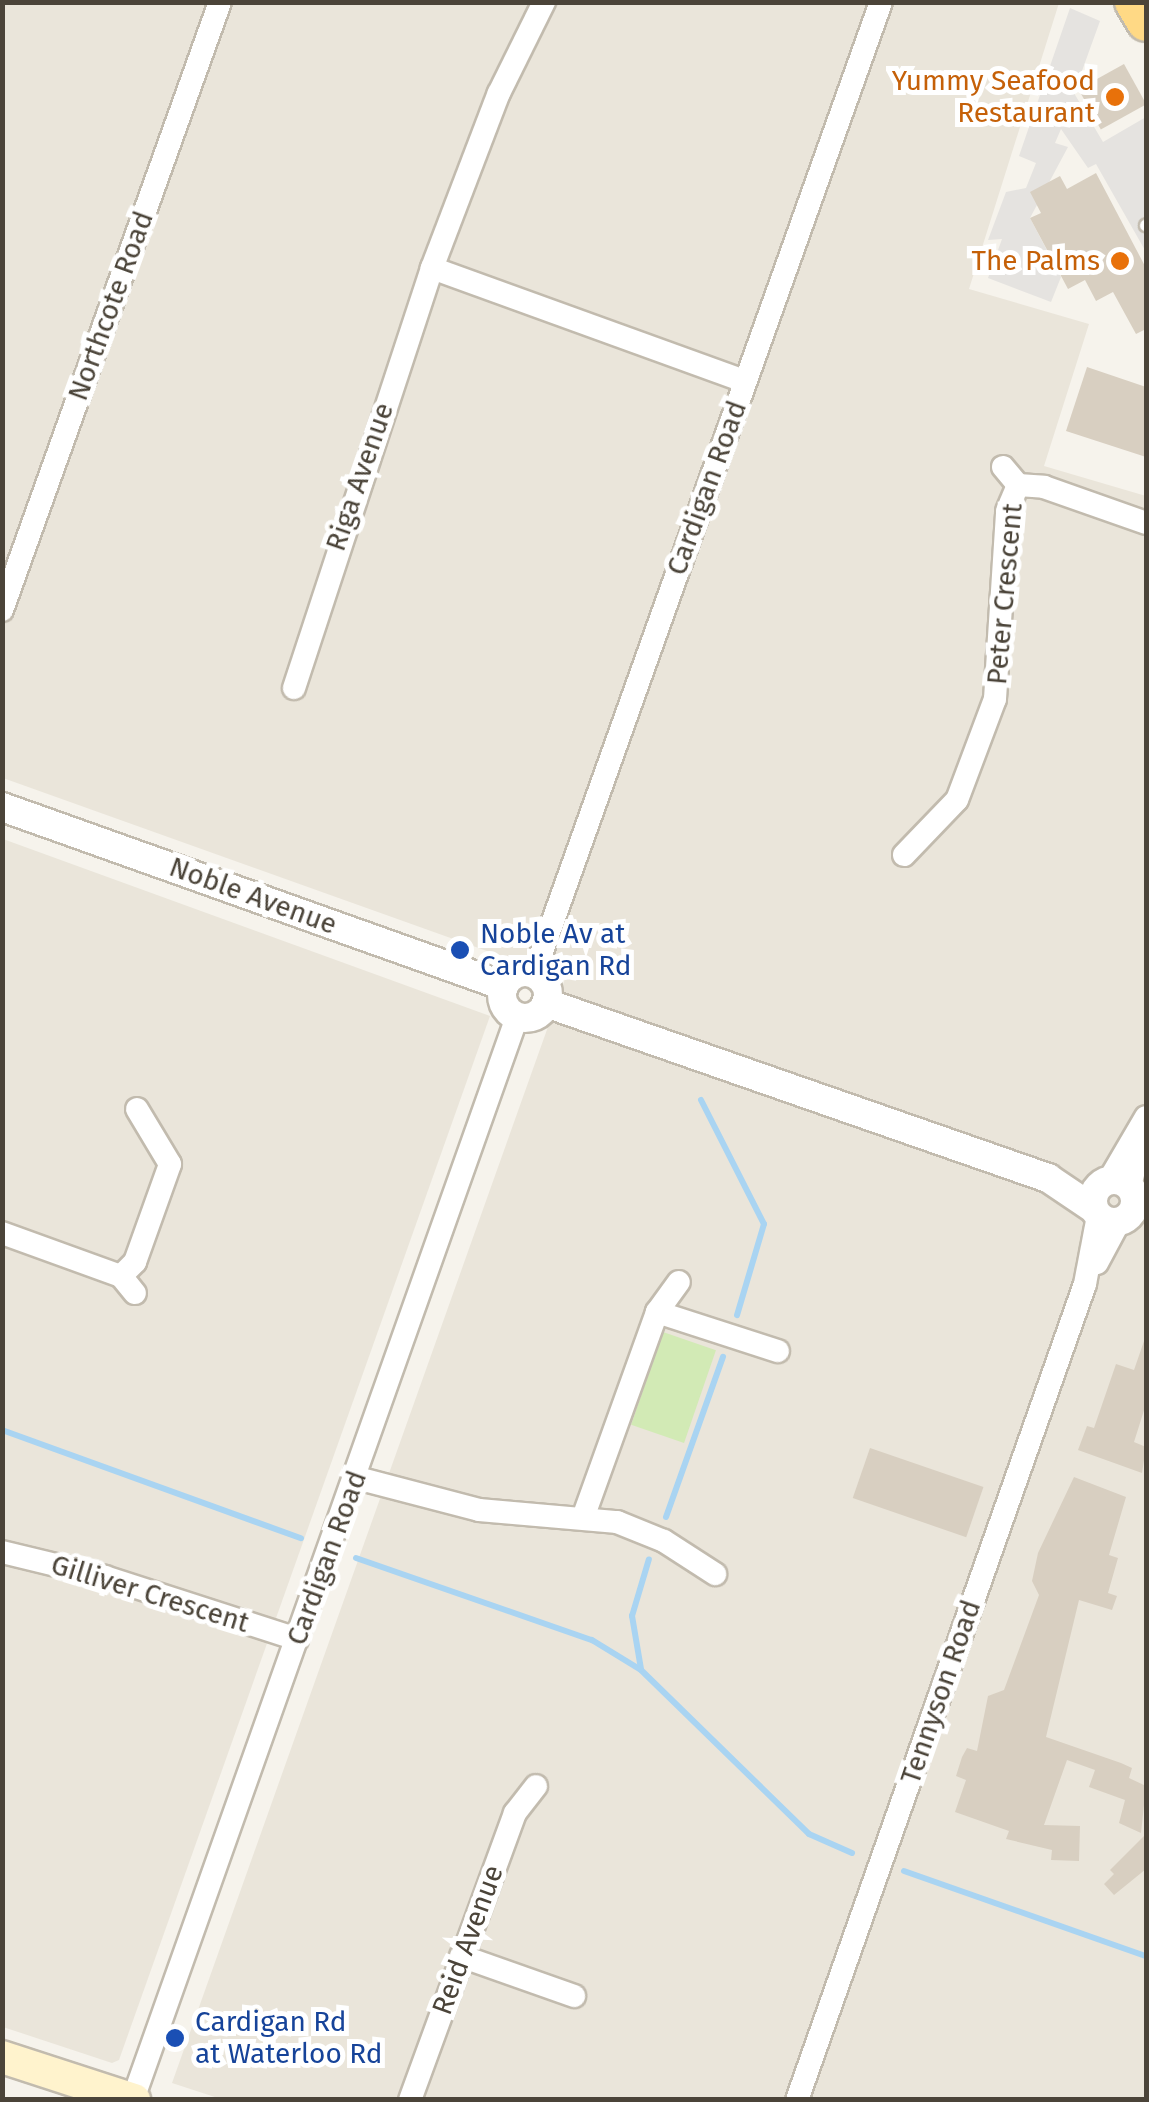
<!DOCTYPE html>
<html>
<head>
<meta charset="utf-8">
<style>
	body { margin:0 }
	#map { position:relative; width:1149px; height:2102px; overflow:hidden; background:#f6f3ec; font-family:"Fira Sans",sans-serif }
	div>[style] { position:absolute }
	.residential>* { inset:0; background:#eae5da }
	.green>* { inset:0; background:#d2eab5; transform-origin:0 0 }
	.parking>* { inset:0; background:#e5e3e0 }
	.stream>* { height:6px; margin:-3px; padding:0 3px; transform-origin:3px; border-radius:3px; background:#a9d4f2 }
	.building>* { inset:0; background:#d8cfc1; transform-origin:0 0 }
	.roads { filter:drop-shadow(2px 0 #c2bbae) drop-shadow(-2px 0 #c2bbae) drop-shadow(0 2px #c2bbae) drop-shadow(0 -2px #c2bbae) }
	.service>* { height:11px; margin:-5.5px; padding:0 5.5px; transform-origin:5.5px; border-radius:5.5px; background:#fff }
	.minor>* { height:22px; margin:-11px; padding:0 11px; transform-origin:11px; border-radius:11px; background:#fff }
	.tertiary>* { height:28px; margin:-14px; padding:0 14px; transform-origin:14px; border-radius:14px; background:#fff }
	.tertiary>.ring { margin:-14px; padding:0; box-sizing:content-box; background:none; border:28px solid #fff; border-radius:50% }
	.secondary>* { height:32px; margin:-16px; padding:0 16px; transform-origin:16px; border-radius:16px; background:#fff3cd }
	.trunk>* { height:38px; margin:-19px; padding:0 19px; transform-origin:19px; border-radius:19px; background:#ffd985 }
	.dots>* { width:28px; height:28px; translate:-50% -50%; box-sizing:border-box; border:5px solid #fff; border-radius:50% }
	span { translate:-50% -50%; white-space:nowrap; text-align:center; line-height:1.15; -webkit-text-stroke:10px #fff; paint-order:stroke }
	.food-label { font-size:28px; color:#c56008 }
	.right { translate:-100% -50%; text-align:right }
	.street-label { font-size:28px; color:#4b4439 }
	.transit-label { font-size:28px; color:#164399 }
	.left { translate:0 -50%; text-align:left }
	.frame { position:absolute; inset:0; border:5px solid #4b4439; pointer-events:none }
</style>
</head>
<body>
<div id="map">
	<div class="residential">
		<div style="clip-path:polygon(3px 3px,1059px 3px,969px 289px,1089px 324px,1044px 466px,1146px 496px,1146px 2099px,224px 2100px,172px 2083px,565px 979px,3px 778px)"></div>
		<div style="clip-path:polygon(3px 839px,490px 1016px,119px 2060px,112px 2063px,3px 2027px)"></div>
	</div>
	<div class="green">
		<div style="left:663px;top:1332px;width:56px;height:98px;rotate:19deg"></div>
	</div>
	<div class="parking">
		<div style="clip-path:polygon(1070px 8px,1100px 21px,1074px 93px,1103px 142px,1146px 117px,1146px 252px,1096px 164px,1088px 168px,1061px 129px,1055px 143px,1068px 147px,1030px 218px,1061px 277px,1051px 302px,988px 278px,1002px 239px,988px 240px,1006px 192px,1026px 188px,1036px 163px,1019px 156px)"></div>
	</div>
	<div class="stream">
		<div style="left:701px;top:1100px;width:139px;rotate:63.1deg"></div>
		<div style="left:764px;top:1224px;width:95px;rotate:106.5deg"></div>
		<div style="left:2px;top:1430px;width:318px;rotate:19.9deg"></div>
		<div style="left:666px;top:1517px;width:170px;rotate:-70.4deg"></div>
		<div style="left:356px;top:1558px;width:250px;rotate:19.2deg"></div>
		<div style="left:592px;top:1640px;width:57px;rotate:31.5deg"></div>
		<div style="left:641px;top:1670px;width:235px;rotate:44.3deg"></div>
		<div style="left:809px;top:1834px;width:47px;rotate:23.8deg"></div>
		<div style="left:641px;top:1669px;width:54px;rotate:-99.6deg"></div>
		<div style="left:632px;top:1616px;width:59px;rotate:-73.4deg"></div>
		<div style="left:904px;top:1871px;width:256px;rotate:19.4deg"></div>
	</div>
	<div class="building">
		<div style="left:1124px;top:64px;width:46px;height:52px;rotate:61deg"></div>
		<div style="clip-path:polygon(1096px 173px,1146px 268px,1146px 329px,1136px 334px,1113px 292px,1096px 301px,1085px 280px,1068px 289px,1030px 218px,1041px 213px,1030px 192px,1060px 176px,1067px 189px)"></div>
		<div style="clip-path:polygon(1087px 367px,1146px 387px,1146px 457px,1066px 431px)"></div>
		<div style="clip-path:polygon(1144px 1341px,1146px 1404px,1134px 1442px,1146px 1447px,1142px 1473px,1078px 1450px,1087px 1426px,1094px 1428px,1116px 1364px,1134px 1370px)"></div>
		<div style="left:870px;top:1448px;width:120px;height:53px;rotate:19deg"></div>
		<div style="clip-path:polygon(1074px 1477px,1126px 1497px,1109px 1555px,1118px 1558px,1108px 1593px,1117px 1596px,1112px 1610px,1079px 1600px,1046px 1737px,1121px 1763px,1132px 1768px,1129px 1778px,1146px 1786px,1141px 1833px,1119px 1823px,1125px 1800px,1089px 1787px,1095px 1770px,1067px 1760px,1044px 1825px,1080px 1826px,1079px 1861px,1051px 1860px,1052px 1850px,1006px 1839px,1009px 1831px,955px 1812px,966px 1780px,956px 1776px,962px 1757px,967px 1748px,977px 1751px,988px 1696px,1004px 1690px,1039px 1595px,1032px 1581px,1038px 1553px)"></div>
		<div style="clip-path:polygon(1146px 1834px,1146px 1869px,1114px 1895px,1104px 1884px,1114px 1874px,1110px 1870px)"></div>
	</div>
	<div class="roads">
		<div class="service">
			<div style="left:1145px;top:225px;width:1px;rotate:-45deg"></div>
		</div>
		<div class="minor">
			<div style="left:432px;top:268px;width:333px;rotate:19.9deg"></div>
			<div style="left:1003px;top:467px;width:23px;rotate:50deg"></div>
			<div style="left:1018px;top:485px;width:26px;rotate:4deg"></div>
			<div style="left:1044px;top:487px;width:108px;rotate:19.4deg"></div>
			<div style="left:2px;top:610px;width:646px;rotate:-70.27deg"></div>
			<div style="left:294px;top:688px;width:442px;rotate:-71.8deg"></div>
			<div style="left:432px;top:268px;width:187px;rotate:-69.1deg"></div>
			<div style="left:499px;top:93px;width:102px;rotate:-63.7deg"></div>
			<div style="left:904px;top:855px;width:76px;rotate:-46.1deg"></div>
			<div style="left:957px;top:800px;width:108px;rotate:-69.4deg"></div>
			<div style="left:995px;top:699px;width:188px;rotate:-86.3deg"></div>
			<div style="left:1007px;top:511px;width:28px;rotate:-67deg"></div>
			<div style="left:534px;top:974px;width:1032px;rotate:-70.35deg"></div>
			<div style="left:1109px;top:1180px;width:73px;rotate:-59.6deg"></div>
			<div style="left:1130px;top:1186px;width:43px;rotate:-75.3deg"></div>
			<div style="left:2px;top:1233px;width:127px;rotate:19.9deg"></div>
			<div style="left:121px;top:1276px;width:22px;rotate:51deg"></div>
			<div style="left:1097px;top:1263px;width:47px;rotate:-61.8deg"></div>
			<div style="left:121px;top:1276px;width:20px;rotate:-45deg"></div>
			<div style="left:135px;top:1262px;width:104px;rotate:-70.3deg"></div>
			<div style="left:170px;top:1164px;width:64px;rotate:-121deg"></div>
			<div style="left:657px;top:1312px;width:127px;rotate:17.9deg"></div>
			<div style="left:357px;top:1478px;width:126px;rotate:14.7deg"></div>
			<div style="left:479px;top:1510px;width:139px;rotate:5deg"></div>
			<div style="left:617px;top:1522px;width:51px;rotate:22deg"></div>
			<div style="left:664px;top:1541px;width:61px;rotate:32.9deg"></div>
			<div style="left:584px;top:1515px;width:216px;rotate:-70.2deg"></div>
			<div style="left:657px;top:1312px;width:37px;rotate:-54deg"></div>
			<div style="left:2px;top:1552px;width:106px;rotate:13.6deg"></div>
			<div style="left:105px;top:1577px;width:202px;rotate:17.9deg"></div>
			<div style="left:461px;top:1956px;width:120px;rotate:19.5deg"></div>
			<div style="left:133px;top:2099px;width:1148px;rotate:-70.46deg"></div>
			<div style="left:410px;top:2100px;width:306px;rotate:-69.9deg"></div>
			<div style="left:515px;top:1813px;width:34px;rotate:-52deg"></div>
			<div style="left:797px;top:2100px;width:865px;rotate:-70.56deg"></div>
			<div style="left:1085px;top:1284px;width:69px;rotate:-79.2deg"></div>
		</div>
		<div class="tertiary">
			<div style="left:2px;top:807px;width:533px;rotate:19.62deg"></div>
			<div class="ring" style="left:502px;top:972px;width:18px;height:18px"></div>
			<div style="left:546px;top:1003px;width:532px;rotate:19.22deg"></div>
			<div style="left:1048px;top:1178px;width:55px;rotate:34deg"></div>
			<div class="ring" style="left:1093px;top:1180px;width:14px;height:14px"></div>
		</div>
		<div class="secondary">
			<div style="left:2px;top:2057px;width:139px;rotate:18deg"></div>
		</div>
		<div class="trunk">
			<div style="left:1134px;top:2px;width:23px;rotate:59deg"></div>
		</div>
	</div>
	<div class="dots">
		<div style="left:1115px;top:97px;background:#e8710a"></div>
		<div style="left:1120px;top:261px;background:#e8710a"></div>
		<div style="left:460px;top:950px;background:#1a4fb4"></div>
		<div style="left:175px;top:2038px;background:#1a4fb4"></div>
	</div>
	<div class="food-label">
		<span class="right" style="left:1095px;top:97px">Yummy Seafood<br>Restaurant</span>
		<span class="right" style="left:1100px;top:261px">The Palms</span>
	</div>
	<div class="street-label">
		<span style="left:111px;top:306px;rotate:-70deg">Northcote Road</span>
		<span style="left:360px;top:477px;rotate:-71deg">Riga Avenue</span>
		<span style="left:707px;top:488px;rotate:-70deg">Cardigan Road</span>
		<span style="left:1005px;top:594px;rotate:-85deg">Peter Crescent</span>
		<span style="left:253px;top:896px;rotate:20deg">Noble Avenue</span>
		<span style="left:327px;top:1558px;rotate:-70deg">Cardigan Road</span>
		<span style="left:150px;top:1594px;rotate:17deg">Gilliver Crescent</span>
		<span style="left:941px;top:1692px;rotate:-71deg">Tennyson Road</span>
		<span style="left:468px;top:1940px;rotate:-70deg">Reid Avenue</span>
	</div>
	<div class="transit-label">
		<span class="left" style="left:480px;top:950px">Noble Av at<br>Cardigan Rd</span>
		<span class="left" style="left:195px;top:2038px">Cardigan Rd<br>at Waterloo Rd</span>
	</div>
	<div class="frame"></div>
</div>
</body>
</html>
